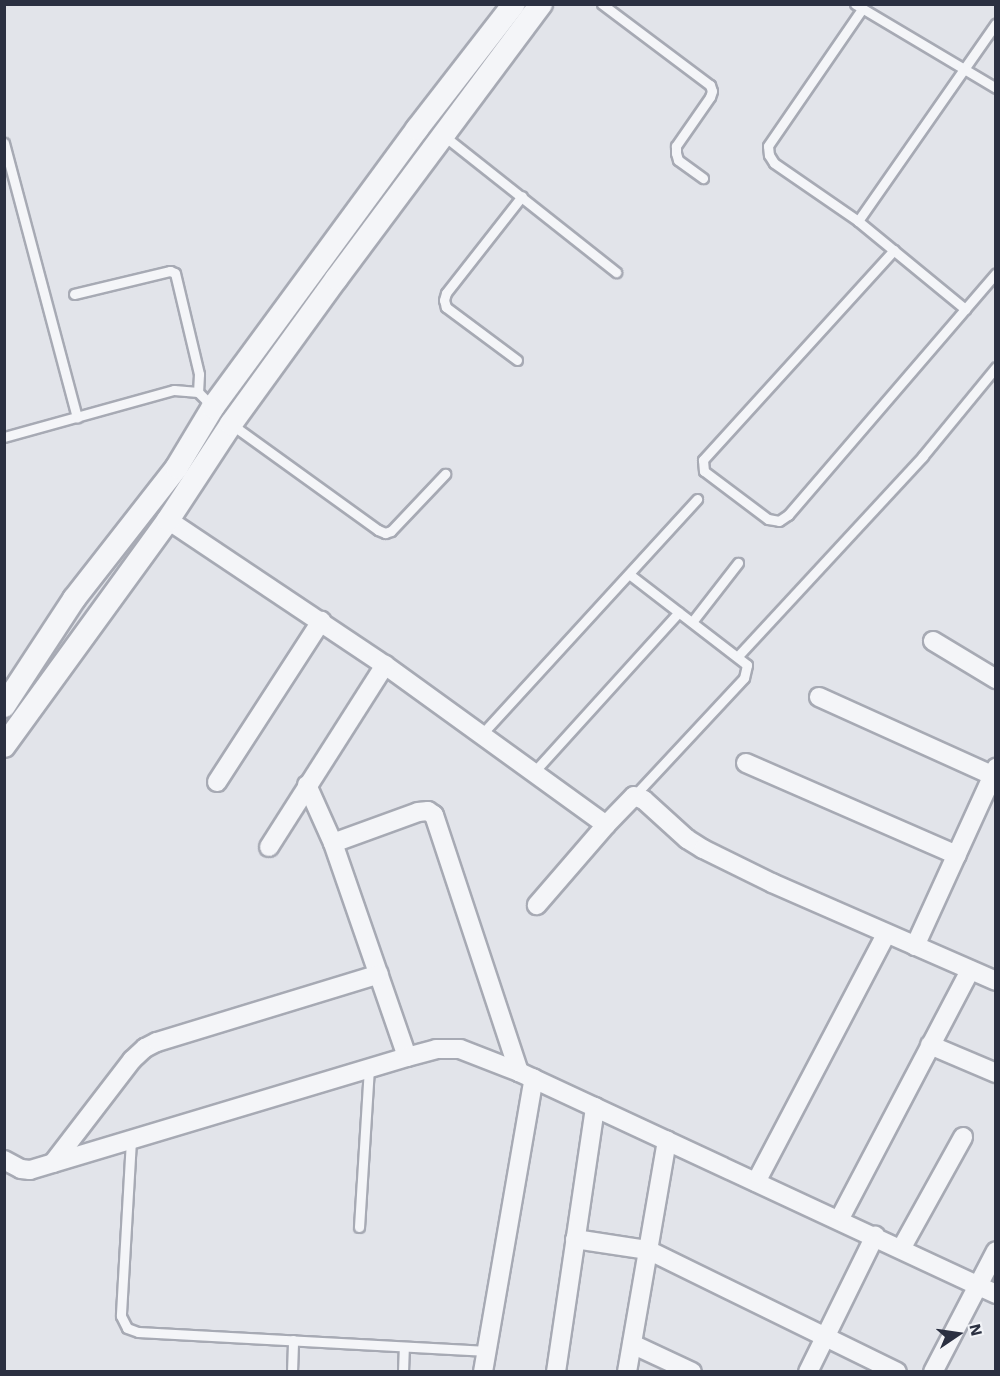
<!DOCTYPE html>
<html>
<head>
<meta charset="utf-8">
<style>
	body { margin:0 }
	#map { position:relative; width:1000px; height:1376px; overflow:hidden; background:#e2e4ea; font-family:"Work Sans",sans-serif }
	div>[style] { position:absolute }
	.roads { filter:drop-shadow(2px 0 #a7aab4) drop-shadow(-2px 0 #a7aab4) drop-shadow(0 2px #a7aab4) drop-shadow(0 -2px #a7aab4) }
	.service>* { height:9px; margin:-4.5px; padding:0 4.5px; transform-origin:4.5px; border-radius:4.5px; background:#f4f5f8 }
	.minor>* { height:18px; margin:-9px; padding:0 9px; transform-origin:9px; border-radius:9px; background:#f4f5f8 }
	.tertiary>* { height:22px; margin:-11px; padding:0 11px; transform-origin:11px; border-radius:11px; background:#f4f5f8 }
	span { translate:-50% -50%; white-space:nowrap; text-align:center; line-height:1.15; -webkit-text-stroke:4.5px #f1f3f7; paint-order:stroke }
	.frame { position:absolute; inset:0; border:6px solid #2b3041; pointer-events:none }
	.north { position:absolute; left:928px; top:1304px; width:60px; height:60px; -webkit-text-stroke:4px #f1f3f7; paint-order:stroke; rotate:77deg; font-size:16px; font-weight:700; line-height:24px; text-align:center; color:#2b3041 }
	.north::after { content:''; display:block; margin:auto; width:21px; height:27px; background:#2b3041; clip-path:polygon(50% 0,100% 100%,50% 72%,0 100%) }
</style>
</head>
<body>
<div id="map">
	<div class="roads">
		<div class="service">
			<div style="left:602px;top:4px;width:135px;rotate:36.9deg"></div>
			<div style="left:710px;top:85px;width:6px;rotate:72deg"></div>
			<div style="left:712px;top:91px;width:6px;rotate:108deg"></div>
			<div style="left:710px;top:97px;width:60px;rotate:124.8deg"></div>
			<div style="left:676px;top:146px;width:7px;rotate:90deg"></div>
			<div style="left:676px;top:153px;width:7px;rotate:74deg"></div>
			<div style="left:678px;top:160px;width:31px;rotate:36deg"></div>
			<div style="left:855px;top:4px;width:164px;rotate:30.8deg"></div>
			<div style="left:862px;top:9px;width:166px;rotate:124.5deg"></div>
			<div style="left:768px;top:146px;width:9px;rotate:84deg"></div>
			<div style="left:769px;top:155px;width:9px;rotate:58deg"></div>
			<div style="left:774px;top:163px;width:102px;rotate:34.6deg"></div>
			<div style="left:858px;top:221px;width:139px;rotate:39.4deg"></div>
			<div style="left:443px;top:135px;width:221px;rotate:38.4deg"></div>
			<div style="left:4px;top:143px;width:284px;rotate:75.1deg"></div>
			<div style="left:858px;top:221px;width:241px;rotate:-55.1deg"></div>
			<div style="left:894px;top:250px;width:284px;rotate:132.3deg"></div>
			<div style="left:703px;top:460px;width:11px;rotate:85deg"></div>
			<div style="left:704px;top:471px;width:80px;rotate:36.9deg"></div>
			<div style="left:768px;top:519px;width:11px;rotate:10deg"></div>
			<div style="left:779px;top:521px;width:11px;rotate:-34deg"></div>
			<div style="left:788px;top:515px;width:319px;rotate:-49.3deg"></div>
			<div style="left:74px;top:294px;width:99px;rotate:-13.5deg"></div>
			<div style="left:170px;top:271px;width:5px;rotate:22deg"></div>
			<div style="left:175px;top:273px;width:104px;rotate:76.6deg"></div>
			<div style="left:199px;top:374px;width:18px;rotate:93deg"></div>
			<div style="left:517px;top:360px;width:89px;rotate:-143.3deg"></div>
			<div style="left:446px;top:307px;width:7px;rotate:-106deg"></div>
			<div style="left:444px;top:300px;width:7px;rotate:-74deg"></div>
			<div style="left:446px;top:293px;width:123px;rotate:-51.9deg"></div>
			<div style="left:231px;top:424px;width:181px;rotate:35.8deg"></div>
			<div style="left:378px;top:530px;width:8px;rotate:23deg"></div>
			<div style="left:385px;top:533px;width:6px;rotate:-18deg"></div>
			<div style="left:391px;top:531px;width:79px;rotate:-46.5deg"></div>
			<div style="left:4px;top:437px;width:176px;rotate:-15.5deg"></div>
			<div style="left:174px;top:390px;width:24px;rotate:5deg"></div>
			<div style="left:198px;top:392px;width:21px;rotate:45deg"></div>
			<div style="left:629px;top:574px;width:149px;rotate:37.6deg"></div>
			<div style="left:747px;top:665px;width:13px;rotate:103deg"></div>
			<div style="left:744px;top:678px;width:161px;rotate:133deg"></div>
			<div style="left:692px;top:622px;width:75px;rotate:-52.1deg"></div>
			<div style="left:738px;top:656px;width:272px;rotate:-47.2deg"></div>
			<div style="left:923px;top:456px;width:115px;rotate:-50.6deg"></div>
			<div style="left:481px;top:735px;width:320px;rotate:-47.5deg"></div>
			<div style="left:533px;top:773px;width:217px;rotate:-47.8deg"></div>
			<div style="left:131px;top:1140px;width:176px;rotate:93.3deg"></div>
			<div style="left:121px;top:1316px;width:13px;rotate:63deg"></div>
			<div style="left:127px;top:1328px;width:12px;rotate:20deg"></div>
			<div style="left:138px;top:1332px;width:350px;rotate:3.1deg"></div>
			<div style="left:359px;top:1227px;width:159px;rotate:-86.4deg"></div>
			<div style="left:292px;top:1372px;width:32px;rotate:-88deg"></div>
			<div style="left:403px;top:1372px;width:25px;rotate:-88deg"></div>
		</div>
		<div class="minor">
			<div style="left:168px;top:520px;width:261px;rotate:33.8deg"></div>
			<div style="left:385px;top:665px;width:273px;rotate:35.9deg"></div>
			<div style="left:606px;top:825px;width:106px;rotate:130.8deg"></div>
			<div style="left:933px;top:641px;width:74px;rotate:31.1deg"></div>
			<div style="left:819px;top:697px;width:190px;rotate:24.3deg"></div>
			<div style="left:746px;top:763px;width:230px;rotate:23.6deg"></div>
			<div style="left:217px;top:782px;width:192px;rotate:-57.1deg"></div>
			<div style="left:307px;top:785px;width:64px;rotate:65.9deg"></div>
			<div style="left:333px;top:843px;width:226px;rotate:70.9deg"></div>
			<div style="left:606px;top:825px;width:40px;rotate:-46deg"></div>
			<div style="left:634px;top:796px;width:11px;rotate:22deg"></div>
			<div style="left:644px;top:800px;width:58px;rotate:42.2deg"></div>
			<div style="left:687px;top:839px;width:19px;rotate:32deg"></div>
			<div style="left:703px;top:849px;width:77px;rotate:26.2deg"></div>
			<div style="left:772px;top:883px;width:244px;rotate:23.6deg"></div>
			<div style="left:333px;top:843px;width:90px;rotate:-20deg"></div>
			<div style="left:418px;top:812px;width:10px;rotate:-6deg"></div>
			<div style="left:428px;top:811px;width:7px;rotate:34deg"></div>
			<div style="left:434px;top:815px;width:271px;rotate:71.7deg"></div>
			<div style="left:269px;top:847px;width:216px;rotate:-57.5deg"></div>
			<div style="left:915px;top:946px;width:196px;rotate:-65.5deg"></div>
			<div style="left:930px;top:1045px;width:72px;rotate:23deg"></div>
			<div style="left:4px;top:1160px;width:19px;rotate:28deg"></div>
			<div style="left:21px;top:1169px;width:9px;rotate:6deg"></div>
			<div style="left:30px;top:1170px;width:394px;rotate:-16.7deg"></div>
			<div style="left:407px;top:1057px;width:30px;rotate:-15deg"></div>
			<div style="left:436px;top:1049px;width:24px"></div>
			<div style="left:460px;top:1049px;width:63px;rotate:21.3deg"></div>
			<div style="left:519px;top:1072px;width:526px;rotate:24.96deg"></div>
			<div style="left:53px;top:1163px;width:130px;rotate:-52.5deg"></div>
			<div style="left:132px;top:1060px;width:18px;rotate:-43deg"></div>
			<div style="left:145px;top:1048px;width:13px;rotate:-27deg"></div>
			<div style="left:157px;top:1042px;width:232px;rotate:-17deg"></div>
			<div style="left:756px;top:1182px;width:280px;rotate:-62.3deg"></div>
			<div style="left:839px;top:1220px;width:282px;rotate:-62.3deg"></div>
			<div style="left:575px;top:1239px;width:74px;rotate:8.6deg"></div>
			<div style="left:648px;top:1250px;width:277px;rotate:26.1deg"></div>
			<div style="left:901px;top:1249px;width:128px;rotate:-61deg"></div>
			<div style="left:632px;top:1344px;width:66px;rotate:25deg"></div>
			<div style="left:483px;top:1372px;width:298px;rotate:-80.2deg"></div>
			<div style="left:556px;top:1372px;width:268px;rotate:-81.6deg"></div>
			<div style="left:627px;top:1372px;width:235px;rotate:-80.2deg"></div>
			<div style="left:808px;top:1372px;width:152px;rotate:-63.8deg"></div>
			<div style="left:933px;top:1372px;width:136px;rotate:-62.5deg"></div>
		</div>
		<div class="tertiary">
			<div style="left:4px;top:706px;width:128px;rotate:-56.8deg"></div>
			<div style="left:74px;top:599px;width:167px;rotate:-52deg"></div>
			<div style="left:177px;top:467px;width:70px;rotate:-59deg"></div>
			<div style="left:213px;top:407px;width:345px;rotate:-53.7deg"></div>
			<div style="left:417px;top:129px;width:158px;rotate:-52.2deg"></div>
			<div style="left:4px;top:746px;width:279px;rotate:-54deg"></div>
			<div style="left:168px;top:520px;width:115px;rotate:-56.7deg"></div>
			<div style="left:231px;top:424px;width:179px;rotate:-54.1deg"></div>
			<div style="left:336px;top:279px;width:343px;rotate:-53.3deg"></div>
		</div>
	</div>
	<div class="frame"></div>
	<div class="north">N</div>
</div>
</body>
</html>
